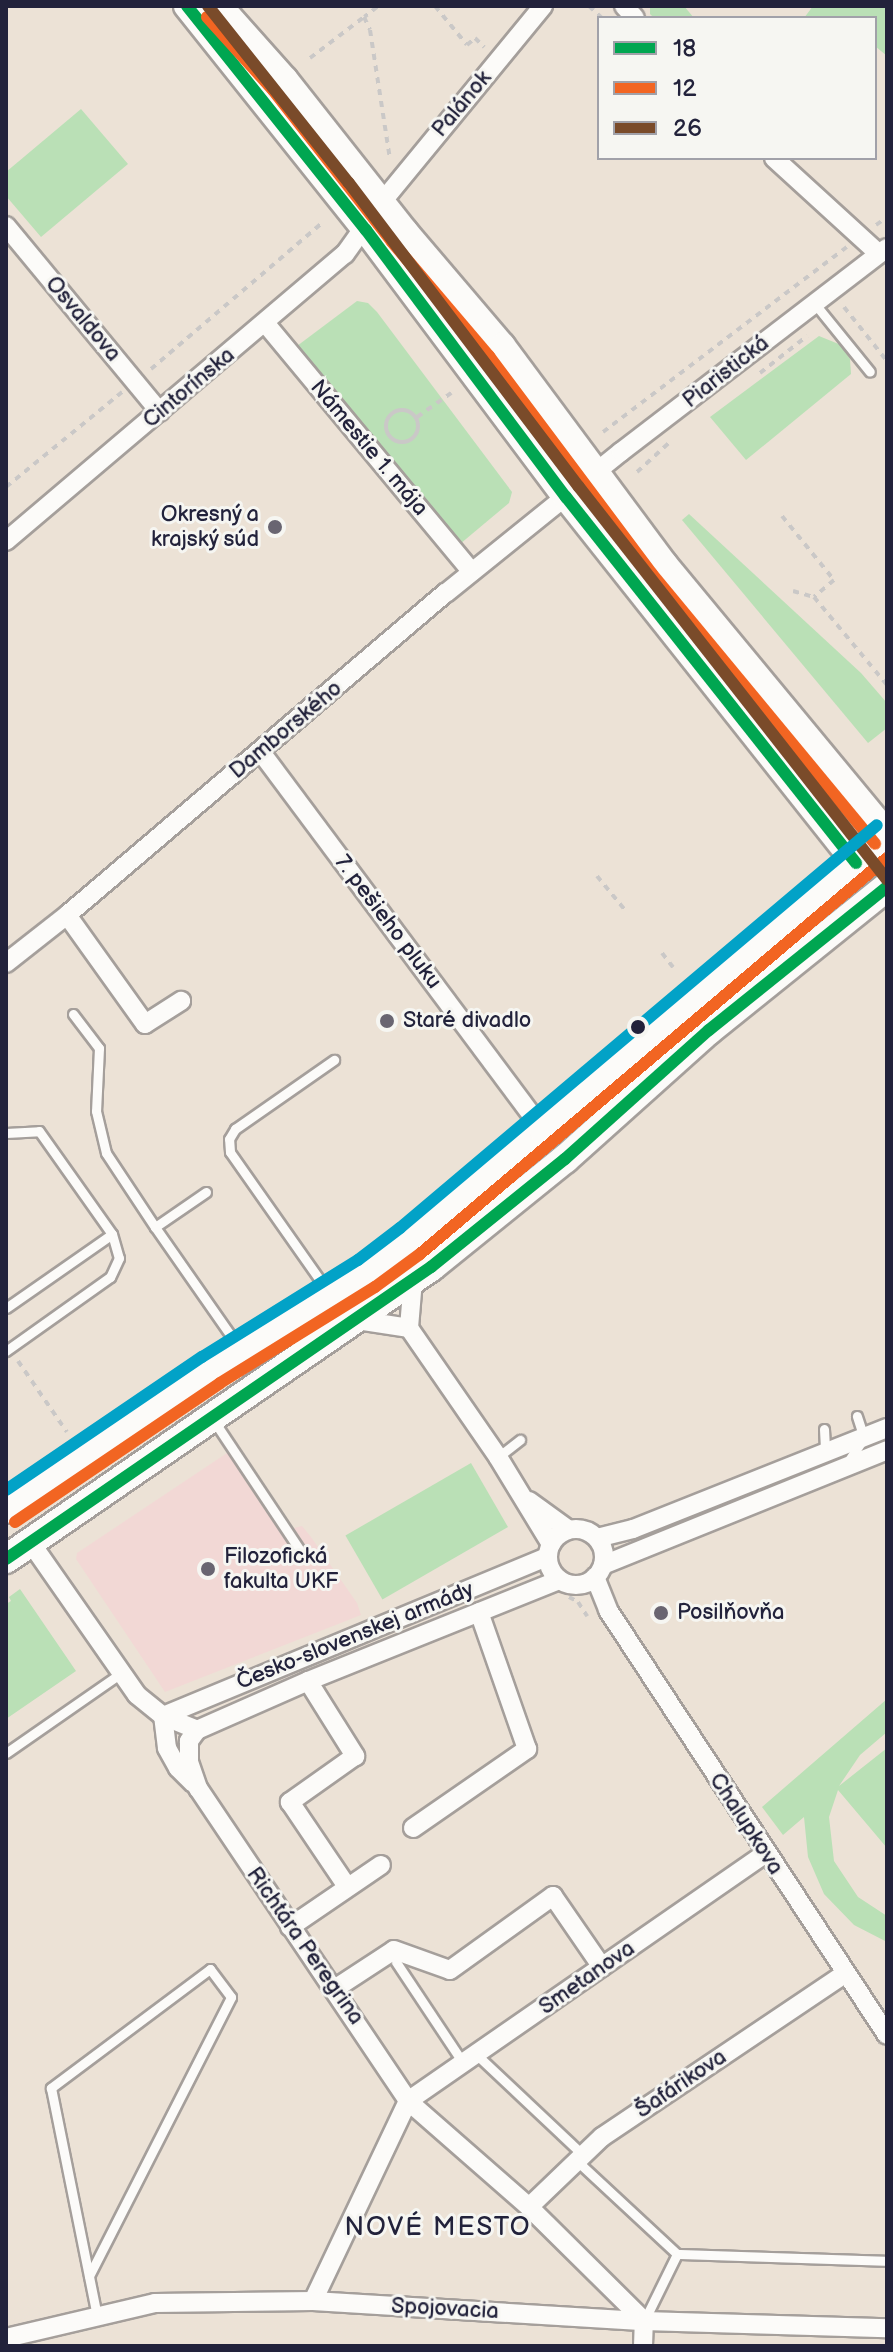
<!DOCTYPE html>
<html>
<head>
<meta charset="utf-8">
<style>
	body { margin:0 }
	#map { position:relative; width:893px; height:2352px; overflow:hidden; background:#ece2d6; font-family:"Balsamiq Sans",sans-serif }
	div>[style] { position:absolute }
	.built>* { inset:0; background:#f2d8d5 }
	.green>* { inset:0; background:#bae0b6; transform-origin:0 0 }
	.path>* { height:4px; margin-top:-2px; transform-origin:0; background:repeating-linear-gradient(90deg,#cac8c7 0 6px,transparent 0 12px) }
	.path>.ring { margin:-2px; padding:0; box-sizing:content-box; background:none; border:4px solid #cac8c7; border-radius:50% }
	.roads { filter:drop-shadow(2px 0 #a59f9b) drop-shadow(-2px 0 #a59f9b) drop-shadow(0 2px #a59f9b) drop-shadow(0 -2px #a59f9b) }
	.lane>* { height:9px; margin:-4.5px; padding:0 4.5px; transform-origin:4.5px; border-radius:4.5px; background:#fcfbf9 }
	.street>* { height:18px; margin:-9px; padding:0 9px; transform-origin:9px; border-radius:9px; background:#fcfbf9 }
	.street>.ring { margin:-9px; padding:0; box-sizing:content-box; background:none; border:18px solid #fcfbf9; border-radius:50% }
	.secondary>* { height:26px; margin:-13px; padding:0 13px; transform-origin:13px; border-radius:13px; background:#fcfbf9 }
	.primary>* { height:28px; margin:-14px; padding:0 14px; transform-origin:14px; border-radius:14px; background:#fcfbf9 }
	.bus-1>* { height:12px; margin:-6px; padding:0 6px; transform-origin:6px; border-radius:6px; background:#00a651 }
	.bus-2>* { height:12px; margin:-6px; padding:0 6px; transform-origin:6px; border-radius:6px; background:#f26522 }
	.bus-3>* { height:12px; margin:-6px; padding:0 6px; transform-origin:6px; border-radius:6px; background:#7a4b2a }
	.bus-4>* { height:12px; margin:-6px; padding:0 6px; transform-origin:6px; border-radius:6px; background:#02a2c7 }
	.dots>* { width:22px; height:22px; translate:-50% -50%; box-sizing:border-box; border:4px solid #f6f6f2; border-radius:50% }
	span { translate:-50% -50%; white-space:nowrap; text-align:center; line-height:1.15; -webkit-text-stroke:6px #f6f6f2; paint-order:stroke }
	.street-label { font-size:22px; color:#22223b }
	.poi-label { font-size:22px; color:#22223b }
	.right { translate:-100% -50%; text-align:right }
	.left { translate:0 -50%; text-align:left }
	.quarter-label { font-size:26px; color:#22223b; letter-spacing:2px }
	.frame { position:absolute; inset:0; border:8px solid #22223b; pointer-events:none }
	.legend { position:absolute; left:597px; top:16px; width:280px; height:144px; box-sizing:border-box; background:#f6f6f2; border:2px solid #a1a1a9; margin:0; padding:10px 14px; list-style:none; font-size:24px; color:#22223b }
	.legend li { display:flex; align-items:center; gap:16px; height:40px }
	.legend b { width:40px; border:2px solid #a1a1a9 }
</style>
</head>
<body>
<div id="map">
	<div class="built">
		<div style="clip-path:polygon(236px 1447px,290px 1529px,302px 1526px,311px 1537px,357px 1603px,361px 1615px,165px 1692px,76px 1559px,77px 1553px)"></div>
	</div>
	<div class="green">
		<div style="clip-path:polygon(650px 6px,684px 6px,694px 18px,654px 18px,650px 14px)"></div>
		<div style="clip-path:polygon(813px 6px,887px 6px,887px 56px,875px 46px,875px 18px,804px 18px)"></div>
		<div style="clip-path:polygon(81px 109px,128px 164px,41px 237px,6px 196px,6px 172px)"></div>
		<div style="clip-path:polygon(357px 301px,368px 303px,377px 312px,512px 492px,509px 503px,460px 544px,297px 346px)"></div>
		<div style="clip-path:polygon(819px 336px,841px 345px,850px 359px,851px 374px,746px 460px,710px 417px)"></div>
		<div style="clip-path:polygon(689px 514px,861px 673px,887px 703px,887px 728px,868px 743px,682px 520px)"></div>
		<div style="left:471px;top:1463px;width:74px;height:145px;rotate:60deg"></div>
		<div style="clip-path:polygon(20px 1589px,76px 1671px,6px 1719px,6px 1604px,11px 1601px,9px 1597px)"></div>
		<div style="clip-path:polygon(887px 1699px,887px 1732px,860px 1755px,839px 1786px,887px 1748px,887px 1848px,838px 1790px,829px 1817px,834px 1861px,858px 1897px,887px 1916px,887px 1942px,854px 1925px,824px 1894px,808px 1857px,804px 1817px,783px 1835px,762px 1807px)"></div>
	</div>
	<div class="path">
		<div style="left:435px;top:6px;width:50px;rotate:50.6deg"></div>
		<div style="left:467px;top:45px;width:11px;rotate:-41deg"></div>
		<div style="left:475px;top:38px;width:13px;rotate:45deg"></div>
		<div style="left:589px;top:6px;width:18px;rotate:43deg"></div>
		<div style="left:377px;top:7px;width:16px;rotate:142deg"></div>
		<div style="left:364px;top:17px;width:14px;rotate:65deg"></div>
		<div style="left:370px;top:30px;width:131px;rotate:81.2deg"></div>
		<div style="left:310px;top:58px;width:68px;rotate:-37.2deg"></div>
		<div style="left:876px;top:225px;width:14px;rotate:-36deg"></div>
		<div style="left:844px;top:307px;width:69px;rotate:51.5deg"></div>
		<div style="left:151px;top:369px;width:225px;rotate:-40.5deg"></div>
		<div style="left:760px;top:373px;width:60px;rotate:-38.2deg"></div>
		<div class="ring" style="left:386px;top:410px;width:28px;height:28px"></div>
		<div style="left:417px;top:417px;width:42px;rotate:-35.2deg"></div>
		<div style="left:603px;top:432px;width:306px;rotate:-37.2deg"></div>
		<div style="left:637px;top:472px;width:46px;rotate:-42.4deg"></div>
		<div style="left:6px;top:487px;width:150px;rotate:-39.3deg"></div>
		<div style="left:782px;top:516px;width:82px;rotate:50.9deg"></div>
		<div style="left:834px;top:580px;width:26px;rotate:140deg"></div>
		<div style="left:793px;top:591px;width:22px;rotate:16deg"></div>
		<div style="left:814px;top:597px;width:114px;rotate:50.3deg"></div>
		<div style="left:597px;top:876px;width:44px;rotate:50.5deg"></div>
		<div style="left:662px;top:953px;width:18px;rotate:52deg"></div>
		<div style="left:18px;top:1361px;width:86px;rotate:55.4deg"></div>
		<div style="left:569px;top:1597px;width:10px;rotate:29deg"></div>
		<div style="left:578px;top:1602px;width:17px;rotate:57deg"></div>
	</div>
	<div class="roads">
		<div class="lane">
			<div style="left:815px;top:304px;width:87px;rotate:51deg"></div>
			<div style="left:73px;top:1014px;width:43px;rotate:52.6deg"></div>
			<div style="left:99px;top:1048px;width:63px;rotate:92.7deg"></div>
			<div style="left:96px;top:1111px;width:43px;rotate:76.6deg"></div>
			<div style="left:106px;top:1153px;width:89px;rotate:56.5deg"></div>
			<div style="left:6px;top:1133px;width:33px;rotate:-3deg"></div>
			<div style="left:39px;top:1131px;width:126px;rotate:54.7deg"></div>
			<div style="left:112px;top:1234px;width:25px;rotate:74deg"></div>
			<div style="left:119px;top:1258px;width:21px;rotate:115deg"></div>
			<div style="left:110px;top:1277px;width:128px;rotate:144.6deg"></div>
			<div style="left:206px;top:1192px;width:62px;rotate:145.5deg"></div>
			<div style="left:155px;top:1227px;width:149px;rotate:55.1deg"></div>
			<div style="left:329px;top:1293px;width:172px;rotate:-125.1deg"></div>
			<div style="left:230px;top:1152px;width:13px;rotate:-94deg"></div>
			<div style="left:229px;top:1139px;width:12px;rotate:-59deg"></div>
			<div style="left:235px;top:1129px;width:121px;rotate:-34.9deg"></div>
			<div style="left:6px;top:1308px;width:129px;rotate:-34.9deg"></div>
			<div style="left:214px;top:1421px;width:161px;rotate:56.4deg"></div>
			<div style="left:824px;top:1429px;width:22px;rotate:87deg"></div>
			<div style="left:498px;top:1457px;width:28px;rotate:-38deg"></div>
			<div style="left:847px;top:1463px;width:30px;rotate:-56deg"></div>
			<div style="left:864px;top:1438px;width:23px;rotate:-108deg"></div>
			<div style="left:6px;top:1753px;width:140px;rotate:-34.8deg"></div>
			<div style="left:396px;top:1962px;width:121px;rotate:56.4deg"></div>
			<div style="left:476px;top:2054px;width:147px;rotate:43.3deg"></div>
			<div style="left:577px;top:2161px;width:137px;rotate:42.9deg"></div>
			<div style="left:677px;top:2254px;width:75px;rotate:116.2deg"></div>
			<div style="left:677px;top:2254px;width:210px;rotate:1.9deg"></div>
			<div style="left:89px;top:2276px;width:313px;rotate:-63deg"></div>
			<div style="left:231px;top:1997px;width:35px;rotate:-127deg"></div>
			<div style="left:210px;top:1969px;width:199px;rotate:143.2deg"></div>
			<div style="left:51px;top:2088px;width:234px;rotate:78.6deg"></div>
		</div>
		<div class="street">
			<div style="left:624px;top:6px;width:16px;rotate:47deg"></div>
			<div style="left:774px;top:158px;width:142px;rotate:42.4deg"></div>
			<div style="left:6px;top:226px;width:241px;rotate:50.4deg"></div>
			<div style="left:266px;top:324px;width:322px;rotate:50.3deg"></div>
			<div style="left:6px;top:541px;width:444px;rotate:-40.3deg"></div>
			<div style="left:345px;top:254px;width:64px;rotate:-54.6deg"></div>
			<div style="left:382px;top:202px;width:254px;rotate:-50.6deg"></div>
			<div style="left:261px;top:752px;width:473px;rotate:53.3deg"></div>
			<div style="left:67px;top:915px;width:134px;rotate:54.4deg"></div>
			<div style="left:145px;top:1024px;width:43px;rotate:-32.6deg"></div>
			<div style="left:6px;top:963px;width:78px;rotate:-38.2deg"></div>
			<div style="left:67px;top:915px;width:497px;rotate:-40.4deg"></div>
			<div style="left:446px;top:593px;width:225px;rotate:-38.9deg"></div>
			<div style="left:621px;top:452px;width:335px;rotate:-37.5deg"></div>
			<div style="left:413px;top:1280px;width:48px;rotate:94.8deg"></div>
			<div style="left:409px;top:1328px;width:157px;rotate:55.4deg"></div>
			<div style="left:498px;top:1457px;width:102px;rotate:58.7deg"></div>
			<div style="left:357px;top:1320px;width:53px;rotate:8.7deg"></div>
			<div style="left:529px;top:1501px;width:49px;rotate:35.9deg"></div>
			<div class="ring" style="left:548px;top:1529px;width:38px;height:38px"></div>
			<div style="left:597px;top:1538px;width:37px;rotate:-14deg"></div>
			<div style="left:633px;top:1529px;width:273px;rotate:-21.7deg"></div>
			<div style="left:31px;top:1543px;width:185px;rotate:55.1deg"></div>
			<div style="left:137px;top:1695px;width:33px;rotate:39deg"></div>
			<div style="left:163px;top:1716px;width:37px;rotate:22deg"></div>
			<div style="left:603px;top:1565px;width:306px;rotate:-22deg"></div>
			<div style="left:595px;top:1577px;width:35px;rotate:68deg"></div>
			<div style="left:608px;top:1610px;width:508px;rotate:56.72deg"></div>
			<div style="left:308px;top:1681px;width:89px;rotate:57.9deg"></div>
			<div style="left:355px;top:1756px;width:80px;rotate:144.7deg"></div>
			<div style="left:290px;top:1802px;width:100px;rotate:56deg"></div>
			<div style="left:197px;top:1730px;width:14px;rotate:126deg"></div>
			<div style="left:189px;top:1741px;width:21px;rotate:90deg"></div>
			<div style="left:189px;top:1762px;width:28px;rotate:71deg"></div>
			<div style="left:198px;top:1788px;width:377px;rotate:56.1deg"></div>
			<div style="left:408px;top:2101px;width:161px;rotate:41.2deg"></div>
			<div style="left:529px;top:2207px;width:162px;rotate:44.7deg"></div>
			<div style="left:197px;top:1730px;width:121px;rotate:-23.8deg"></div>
			<div style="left:308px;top:1681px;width:271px;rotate:-21.9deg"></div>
			<div style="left:193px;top:1783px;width:21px;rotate:-135deg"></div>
			<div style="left:178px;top:1768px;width:23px;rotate:-119deg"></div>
			<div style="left:167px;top:1748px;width:32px;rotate:-97deg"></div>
			<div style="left:163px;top:1716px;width:416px;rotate:-22.5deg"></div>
			<div style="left:413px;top:1828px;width:139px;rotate:-34.7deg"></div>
			<div style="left:527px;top:1749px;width:145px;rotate:-109.3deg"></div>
			<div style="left:290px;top:1927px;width:110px;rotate:-34.3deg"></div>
			<div style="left:336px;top:1988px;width:69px;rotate:-33.2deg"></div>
			<div style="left:394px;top:1950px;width:59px;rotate:19.7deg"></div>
			<div style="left:450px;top:1970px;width:127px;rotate:-35.7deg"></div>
			<div style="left:553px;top:1896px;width:86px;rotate:55.4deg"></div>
			<div style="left:529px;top:2207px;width:101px;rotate:-43.8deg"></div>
			<div style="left:602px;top:2137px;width:293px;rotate:-33.9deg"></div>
			<div style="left:313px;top:2301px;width:221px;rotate:-64.6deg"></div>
			<div style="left:408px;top:2101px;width:434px;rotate:-34.7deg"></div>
			<div style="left:6px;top:2338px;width:153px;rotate:-13.2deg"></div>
			<div style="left:155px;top:2303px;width:158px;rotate:-0.7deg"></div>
			<div style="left:313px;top:2301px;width:332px;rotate:3.5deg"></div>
			<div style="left:644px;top:2321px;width:243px;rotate:1.7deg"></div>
			<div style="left:643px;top:2346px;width:25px;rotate:-88deg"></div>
		</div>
		<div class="secondary">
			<div style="left:187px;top:6px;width:287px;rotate:51.4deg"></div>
			<div style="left:366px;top:230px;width:334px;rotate:53.2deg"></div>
			<div style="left:566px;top:497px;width:467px;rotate:51.6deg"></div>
			<div style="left:219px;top:6px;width:99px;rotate:48.3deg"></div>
			<div style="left:285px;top:80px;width:194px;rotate:51.7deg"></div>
			<div style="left:405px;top:232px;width:150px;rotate:49.6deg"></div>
			<div style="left:502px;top:346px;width:272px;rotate:53.4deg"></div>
			<div style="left:664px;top:564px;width:350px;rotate:50.4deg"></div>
		</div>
		<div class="primary">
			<div style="left:6px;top:1509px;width:248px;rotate:-34.1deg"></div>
			<div style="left:211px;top:1370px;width:184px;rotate:-31.9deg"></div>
			<div style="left:367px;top:1273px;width:54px;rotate:-36.7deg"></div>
			<div style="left:410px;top:1241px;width:173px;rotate:-39.4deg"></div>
			<div style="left:544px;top:1131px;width:291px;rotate:-41.2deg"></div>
			<div style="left:763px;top:939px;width:161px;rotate:-39.4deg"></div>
			<div style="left:6px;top:1559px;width:516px;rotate:-34.49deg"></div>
			<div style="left:431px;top:1267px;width:172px;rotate:-38.9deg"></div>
			<div style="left:565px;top:1159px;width:193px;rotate:-41.9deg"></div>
			<div style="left:709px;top:1030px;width:228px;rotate:-38.8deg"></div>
		</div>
	</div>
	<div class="bus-1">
		<div style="left:187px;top:6px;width:287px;rotate:51.4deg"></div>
		<div style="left:366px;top:230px;width:334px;rotate:53.2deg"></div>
		<div style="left:566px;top:497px;width:467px;rotate:51.6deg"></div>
		<div style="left:6px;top:1559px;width:516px;rotate:-34.49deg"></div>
		<div style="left:431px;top:1267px;width:172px;rotate:-38.9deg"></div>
		<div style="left:565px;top:1159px;width:193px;rotate:-41.9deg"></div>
		<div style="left:709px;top:1030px;width:228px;rotate:-38.8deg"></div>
	</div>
	<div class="bus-2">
		<div style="left:207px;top:17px;width:98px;rotate:47.9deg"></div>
		<div style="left:273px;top:90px;width:193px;rotate:51.9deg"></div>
		<div style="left:392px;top:242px;width:150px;rotate:49.6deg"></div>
		<div style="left:489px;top:356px;width:272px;rotate:53.2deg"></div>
		<div style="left:652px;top:574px;width:350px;rotate:50.4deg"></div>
		<div style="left:15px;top:1522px;width:248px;rotate:-34.1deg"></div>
		<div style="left:220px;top:1383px;width:182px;rotate:-31.8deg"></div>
		<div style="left:375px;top:1287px;width:56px;rotate:-36.3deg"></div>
		<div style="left:420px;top:1254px;width:612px;rotate:-40.3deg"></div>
	</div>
	<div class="bus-3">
		<div style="left:208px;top:6px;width:226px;rotate:51.5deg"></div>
		<div style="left:349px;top:183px;width:381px;rotate:52.9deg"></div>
		<div style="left:579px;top:487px;width:499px;rotate:51.9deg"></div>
	</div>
	<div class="bus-4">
		<div style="left:6px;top:1490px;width:237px;rotate:-34.2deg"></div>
		<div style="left:202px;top:1357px;width:184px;rotate:-31.9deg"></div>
		<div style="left:358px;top:1260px;width:53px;rotate:-37.3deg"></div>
		<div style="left:400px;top:1228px;width:624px;rotate:-40.19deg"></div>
	</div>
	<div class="dots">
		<div style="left:275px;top:527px;background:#696571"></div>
		<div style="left:387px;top:1021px;background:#696571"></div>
		<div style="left:638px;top:1027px;background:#22223b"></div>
		<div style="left:208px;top:1569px;background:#696571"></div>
		<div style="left:661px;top:1613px;background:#696571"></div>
	</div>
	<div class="street-label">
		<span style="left:462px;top:104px;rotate:-50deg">Palánok</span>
		<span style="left:83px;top:319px;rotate:50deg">Osvaldova</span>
		<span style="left:726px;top:372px;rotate:-38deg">Piaristická</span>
		<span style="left:189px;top:388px;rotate:-40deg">Cintorínska</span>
		<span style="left:369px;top:448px;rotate:50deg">Námestie 1. mája</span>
		<span style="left:286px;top:730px;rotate:-40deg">Damborského</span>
		<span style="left:388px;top:922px;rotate:53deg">7. pešieho pluku</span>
		<span style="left:355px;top:1636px;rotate:-22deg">Česko-slovenskej armády</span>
		<span style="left:746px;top:1824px;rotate:57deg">Chalupkova</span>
		<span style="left:305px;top:1946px;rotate:55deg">Richtára Peregrina</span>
		<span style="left:587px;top:1978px;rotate:-35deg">Smetanova</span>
		<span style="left:681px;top:2084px;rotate:-34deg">Šafárikova</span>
		<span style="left:445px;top:2309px;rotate:3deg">Spojovacia</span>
	</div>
	<div class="poi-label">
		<span class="right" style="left:259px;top:527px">Okresný a<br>krajský súd</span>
		<span class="left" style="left:403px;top:1021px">Staré divadlo</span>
		<span class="left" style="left:224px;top:1569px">Filozofická<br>fakulta UKF</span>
		<span class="left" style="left:677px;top:1613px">Posilňovňa</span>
	</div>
	<div class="quarter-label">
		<span style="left:438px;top:2228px">NOVÉ MESTO</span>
	</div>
	<div class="frame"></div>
	<ul class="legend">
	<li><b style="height:10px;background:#00a651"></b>18</li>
	<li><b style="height:10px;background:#f26522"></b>12</li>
	<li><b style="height:10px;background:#7a4b2a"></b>26</li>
	</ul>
</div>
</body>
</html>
